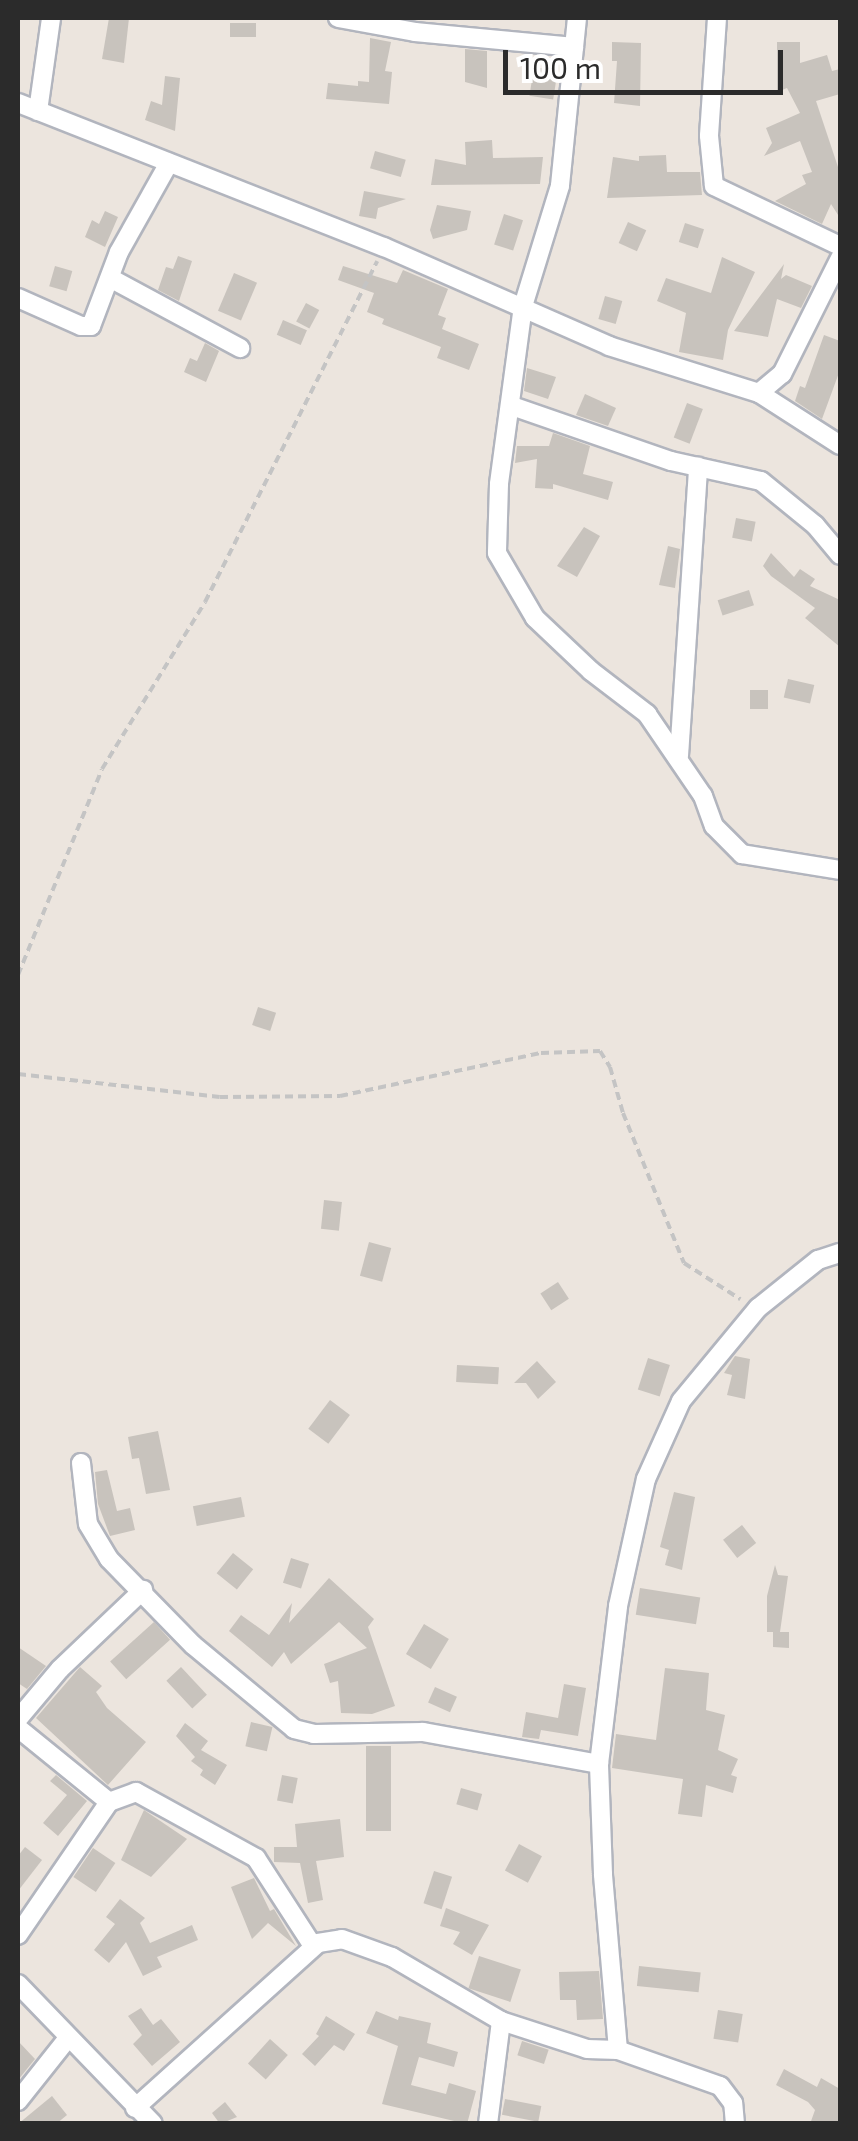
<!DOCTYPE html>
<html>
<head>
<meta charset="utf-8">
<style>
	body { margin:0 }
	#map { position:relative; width:858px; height:2141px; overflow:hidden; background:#ece5de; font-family:"Exo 2",sans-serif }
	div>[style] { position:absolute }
	.building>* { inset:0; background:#c8c3bd; transform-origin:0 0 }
	.path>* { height:4px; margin-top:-2px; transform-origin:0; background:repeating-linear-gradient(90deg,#c4c4c4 0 8px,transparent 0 13px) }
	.roads { filter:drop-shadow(2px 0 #b2b5be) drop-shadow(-2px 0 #b2b5be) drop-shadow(0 2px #b2b5be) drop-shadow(0 -2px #b2b5be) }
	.minor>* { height:18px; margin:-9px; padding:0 9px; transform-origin:9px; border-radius:9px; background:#fff }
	span { translate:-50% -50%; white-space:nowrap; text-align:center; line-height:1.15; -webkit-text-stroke:8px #fff; paint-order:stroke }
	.frame { position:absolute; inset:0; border:20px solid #2b2b2b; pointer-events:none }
	.scale { position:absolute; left:503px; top:50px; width:280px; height:45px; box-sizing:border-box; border:5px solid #2b2b2b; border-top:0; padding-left:12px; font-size:30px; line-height:35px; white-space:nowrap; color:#2b2b2b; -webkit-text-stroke:8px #fff; paint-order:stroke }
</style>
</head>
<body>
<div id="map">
	<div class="building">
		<div style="clip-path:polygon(109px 18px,129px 18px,124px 63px,102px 59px)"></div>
		<div style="left:230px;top:23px;width:26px;height:14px"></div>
		<div style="clip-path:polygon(370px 38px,391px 42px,385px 71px,392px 72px,389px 104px,326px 99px,328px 83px,358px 86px,358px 81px,369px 82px)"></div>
		<div style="clip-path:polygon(612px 42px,641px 43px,640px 106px,614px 103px,617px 61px,612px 61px)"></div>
		<div style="clip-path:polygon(777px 42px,800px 42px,800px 63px,827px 55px,832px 71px,840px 69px,840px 94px,816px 101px,840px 173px,840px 218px,831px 204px,822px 224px,775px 201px,806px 184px,802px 175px,812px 172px,800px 141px,764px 156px,772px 143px,766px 128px,800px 113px,787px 88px,777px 92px)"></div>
		<div style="clip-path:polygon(465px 49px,487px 51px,487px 88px,465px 82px)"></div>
		<div style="left:534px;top:67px;width:24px;height:29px;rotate:9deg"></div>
		<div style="clip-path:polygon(165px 76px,180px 78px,175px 131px,145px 120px,151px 101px,162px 105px)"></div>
		<div style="clip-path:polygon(492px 140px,493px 158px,543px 157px,540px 184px,431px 185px,435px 159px,466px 165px,465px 142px)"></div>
		<div style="left:375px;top:151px;width:32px;height:18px;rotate:16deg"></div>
		<div style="clip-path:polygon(666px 155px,667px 172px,700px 172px,702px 195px,607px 198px,613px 157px,639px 161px,639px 156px)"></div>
		<div style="clip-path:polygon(364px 191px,406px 199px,378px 208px,376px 219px,359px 216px)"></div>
		<div style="clip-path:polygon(437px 205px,471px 211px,467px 230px,433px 239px,430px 230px)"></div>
		<div style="clip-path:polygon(105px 211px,118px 217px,105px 247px,85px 237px,92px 220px,99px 224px)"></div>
		<div style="left:504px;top:214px;width:20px;height:32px;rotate:18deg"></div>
		<div style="left:628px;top:222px;width:20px;height:23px;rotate:24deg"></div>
		<div style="left:685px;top:223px;width:20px;height:20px;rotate:18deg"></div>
		<div style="clip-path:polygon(178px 256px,192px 261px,179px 301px,158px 290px,166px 267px,173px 269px)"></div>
		<div style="clip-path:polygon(722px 257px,755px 272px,728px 330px,723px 360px,679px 352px,686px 313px,657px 301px,666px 278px,711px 293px)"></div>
		<div style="clip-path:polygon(784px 264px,781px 279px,786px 275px,812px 286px,801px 308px,777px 299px,768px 337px,734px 331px)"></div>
		<div style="left:55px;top:266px;width:18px;height:21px;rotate:16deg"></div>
		<div style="clip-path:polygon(343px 266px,397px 283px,403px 270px,448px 289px,438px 315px,446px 318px,442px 329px,479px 344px,469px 370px,437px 358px,441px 347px,382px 324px,384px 319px,367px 312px,374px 293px,338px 280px)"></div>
		<div style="left:234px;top:273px;width:25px;height:41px;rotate:23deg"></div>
		<div style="left:605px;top:296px;width:18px;height:24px;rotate:16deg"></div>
		<div style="left:306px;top:303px;width:15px;height:21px;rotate:28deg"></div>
		<div style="left:283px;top:320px;width:26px;height:16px;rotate:23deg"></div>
		<div style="clip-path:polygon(824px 335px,840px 341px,840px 370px,822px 419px,795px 401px,800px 386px,805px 388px)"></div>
		<div style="clip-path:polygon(205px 343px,219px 351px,206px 382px,184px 372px,190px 358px,197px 361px)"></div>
		<div style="clip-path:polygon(527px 368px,556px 377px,548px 399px,524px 391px)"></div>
		<div style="clip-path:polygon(585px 394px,616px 408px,608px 426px,576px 415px)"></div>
		<div style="left:687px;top:403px;width:17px;height:37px;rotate:21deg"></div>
		<div style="clip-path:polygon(553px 433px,590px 446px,583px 474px,613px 482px,608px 500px,553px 484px,553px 489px,535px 488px,537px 459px,515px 463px,517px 446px,549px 446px)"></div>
		<div style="left:736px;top:518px;width:20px;height:20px;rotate:11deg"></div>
		<div style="clip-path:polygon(584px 527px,600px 536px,577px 577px,557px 566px)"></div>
		<div style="clip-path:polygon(668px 546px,680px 549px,675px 588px,659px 585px)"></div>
		<div style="clip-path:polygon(771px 553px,794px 577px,800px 569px,815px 579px,810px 586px,840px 600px,840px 647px,805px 618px,815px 608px,771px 576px,763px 566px)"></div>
		<div style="left:749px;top:590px;width:16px;height:33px;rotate:72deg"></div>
		<div style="left:788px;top:679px;width:27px;height:19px;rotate:13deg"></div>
		<div style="left:750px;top:690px;width:18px;height:19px"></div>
		<div style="left:258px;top:1007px;width:19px;height:19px;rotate:18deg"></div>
		<div style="left:324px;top:1200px;width:18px;height:29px;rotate:6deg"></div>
		<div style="left:369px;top:1242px;width:23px;height:35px;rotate:15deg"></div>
		<div style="left:558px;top:1282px;width:20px;height:21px;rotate:57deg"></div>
		<div style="clip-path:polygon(735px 1356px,750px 1359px,745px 1399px,727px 1395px,732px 1375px,724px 1373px)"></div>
		<div style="left:648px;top:1358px;width:23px;height:33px;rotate:18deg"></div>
		<div style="clip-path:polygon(537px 1361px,556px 1382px,538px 1399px,526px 1383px,514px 1383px)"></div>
		<div style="left:457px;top:1365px;width:42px;height:17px;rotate:3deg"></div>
		<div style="left:330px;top:1400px;width:25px;height:36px;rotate:37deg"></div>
		<div style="clip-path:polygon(158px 1431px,170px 1490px,146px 1494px,139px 1458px,132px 1459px,128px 1437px)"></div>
		<div style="clip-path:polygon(107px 1470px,117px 1511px,130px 1508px,135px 1530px,110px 1536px,98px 1504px,95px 1472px)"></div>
		<div style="clip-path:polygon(674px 1492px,695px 1497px,682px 1570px,665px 1565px,669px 1550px,660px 1547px)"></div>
		<div style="left:241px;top:1497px;width:20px;height:49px;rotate:79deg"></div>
		<div style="left:742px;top:1525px;width:23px;height:24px;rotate:52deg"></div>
		<div style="left:233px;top:1553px;width:26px;height:26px;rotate:39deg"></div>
		<div style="left:291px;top:1558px;width:19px;height:26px;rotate:18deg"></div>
		<div style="clip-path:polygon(775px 1565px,778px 1575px,788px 1576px,780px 1632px,789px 1632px,789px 1648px,773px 1647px,773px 1632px,767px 1632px,767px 1596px)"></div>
		<div style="clip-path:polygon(329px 1578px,374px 1619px,368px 1627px,395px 1706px,372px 1714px,341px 1713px,338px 1681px,330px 1683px,324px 1664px,367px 1648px,339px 1622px,291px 1664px,284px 1652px,272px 1667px,229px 1631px,241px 1615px,269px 1635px,292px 1603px,289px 1623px)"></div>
		<div style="left:640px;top:1588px;width:61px;height:27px;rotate:9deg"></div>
		<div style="left:154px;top:1622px;width:24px;height:59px;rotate:48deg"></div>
		<div style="left:424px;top:1624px;width:29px;height:35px;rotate:31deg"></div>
		<div style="clip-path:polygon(18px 1647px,46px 1666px,27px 1689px,18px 1683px)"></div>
		<div style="clip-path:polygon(80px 1667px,102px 1686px,96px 1692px,107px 1708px,146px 1742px,108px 1785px,36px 1718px)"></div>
		<div style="left:181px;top:1667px;width:38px;height:20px;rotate:47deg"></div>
		<div style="clip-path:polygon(665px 1668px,709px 1673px,706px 1710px,725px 1715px,718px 1750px,738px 1759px,731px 1775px,737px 1777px,733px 1793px,706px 1785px,702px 1817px,678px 1814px,683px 1779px,612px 1768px,616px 1734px,656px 1740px)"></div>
		<div style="clip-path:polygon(564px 1684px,586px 1688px,578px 1736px,541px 1730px,539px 1739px,522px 1737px,526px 1712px,558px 1718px)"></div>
		<div style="left:435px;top:1687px;width:24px;height:17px;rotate:24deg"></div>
		<div style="left:251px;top:1722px;width:22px;height:25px;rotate:13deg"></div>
		<div style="clip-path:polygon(185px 1723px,208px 1741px,201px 1750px,227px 1765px,215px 1785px,200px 1775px,203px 1770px,191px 1761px,195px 1757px,176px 1736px)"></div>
		<div style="left:366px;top:1746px;width:25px;height:85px"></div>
		<div style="clip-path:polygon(56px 1775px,87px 1801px,58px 1836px,43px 1823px,67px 1795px,50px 1781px)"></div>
		<div style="left:282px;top:1775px;width:16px;height:26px;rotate:11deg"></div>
		<div style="left:461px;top:1788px;width:22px;height:17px;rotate:16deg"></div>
		<div style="clip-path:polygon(144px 1810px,187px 1839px,151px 1877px,121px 1860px)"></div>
		<div style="clip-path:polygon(340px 1819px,344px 1857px,316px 1861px,323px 1900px,308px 1903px,300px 1863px,274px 1862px,274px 1847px,297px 1847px,295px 1824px)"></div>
		<div style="left:519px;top:1844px;width:26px;height:30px;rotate:28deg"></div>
		<div style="clip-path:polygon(25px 1847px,42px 1860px,18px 1891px,18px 1856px)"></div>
		<div style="left:93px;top:1848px;width:27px;height:35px;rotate:34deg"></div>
		<div style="left:434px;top:1871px;width:19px;height:34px;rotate:18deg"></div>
		<div style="clip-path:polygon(254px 1878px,270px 1911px,274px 1909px,296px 1946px,268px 1923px,252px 1939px,231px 1887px)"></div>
		<div style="clip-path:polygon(120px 1899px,145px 1918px,140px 1923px,150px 1943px,192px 1925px,198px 1940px,157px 1957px,162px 1967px,143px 1976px,126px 1942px,109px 1963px,94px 1950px,115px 1924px,106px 1917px)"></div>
		<div style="clip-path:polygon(446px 1908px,489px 1925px,472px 1955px,453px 1944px,460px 1932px,440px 1926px)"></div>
		<div style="left:479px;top:1956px;width:44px;height:34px;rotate:18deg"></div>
		<div style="left:639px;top:1966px;width:62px;height:20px;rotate:6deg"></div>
		<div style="clip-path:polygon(599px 1971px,603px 2019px,577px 2020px,576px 2000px,560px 2000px,559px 1972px)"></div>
		<div style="clip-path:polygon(141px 2008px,153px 2025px,161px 2019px,180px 2042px,152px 2066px,133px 2044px,142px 2035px,128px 2016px)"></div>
		<div style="left:718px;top:2010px;width:25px;height:29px;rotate:9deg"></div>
		<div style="clip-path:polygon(376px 2011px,398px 2020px,399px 2016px,431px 2023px,427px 2043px,458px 2052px,454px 2067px,419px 2057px,411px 2085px,446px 2094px,449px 2083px,476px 2091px,467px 2124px,382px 2104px,398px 2046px,366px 2033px)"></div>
		<div style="clip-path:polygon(326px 2016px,355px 2034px,344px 2051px,334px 2045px,315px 2066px,302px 2054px,319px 2036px,316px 2034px)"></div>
		<div style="left:270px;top:2039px;width:24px;height:33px;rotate:42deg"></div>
		<div style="clip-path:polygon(18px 2041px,35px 2059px,18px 2080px)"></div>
		<div style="left:522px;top:2041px;width:28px;height:15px;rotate:18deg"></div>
		<div style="clip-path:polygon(784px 2069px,817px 2087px,821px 2078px,840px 2089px,840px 2124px,810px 2124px,815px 2110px,808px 2102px,776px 2085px)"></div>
		<div style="clip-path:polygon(52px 2096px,67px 2115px,56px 2124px,18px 2124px)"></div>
		<div style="left:505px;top:2099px;width:37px;height:16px;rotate:11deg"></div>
		<div style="clip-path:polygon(225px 2102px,237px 2117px,220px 2124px,212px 2113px)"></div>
	</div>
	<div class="path">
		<div style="left:18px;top:975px;width:222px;rotate:-67.8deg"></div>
		<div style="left:102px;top:769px;width:196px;rotate:-58.3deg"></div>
		<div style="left:205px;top:602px;width:382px;rotate:-63.2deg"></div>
		<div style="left:18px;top:1074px;width:203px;rotate:6.5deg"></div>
		<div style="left:220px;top:1097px;width:120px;rotate:-0.5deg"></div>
		<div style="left:340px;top:1096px;width:206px;rotate:-12.1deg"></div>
		<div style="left:541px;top:1053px;width:59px;rotate:-1.9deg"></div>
		<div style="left:600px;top:1051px;width:19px;rotate:58deg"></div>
		<div style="left:610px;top:1067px;width:48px;rotate:74.2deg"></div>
		<div style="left:623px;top:1113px;width:162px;rotate:67.9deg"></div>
		<div style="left:684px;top:1263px;width:67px;rotate:32.7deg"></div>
	</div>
	<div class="roads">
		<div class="minor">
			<div style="left:338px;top:18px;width:78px;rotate:10.3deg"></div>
			<div style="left:415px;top:32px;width:160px;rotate:5.4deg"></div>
			<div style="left:577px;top:18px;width:169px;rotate:95.8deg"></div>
			<div style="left:560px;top:186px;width:126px;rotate:107.1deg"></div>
			<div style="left:523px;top:306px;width:180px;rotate:97.7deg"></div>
			<div style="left:499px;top:484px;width:69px;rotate:91.7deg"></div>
			<div style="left:497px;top:553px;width:75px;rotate:59.7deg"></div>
			<div style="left:535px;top:618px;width:77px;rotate:43.4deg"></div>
			<div style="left:591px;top:671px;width:71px;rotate:37.5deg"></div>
			<div style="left:647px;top:714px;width:99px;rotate:55.7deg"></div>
			<div style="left:703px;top:796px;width:32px;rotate:70deg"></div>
			<div style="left:714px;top:826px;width:40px;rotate:45deg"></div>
			<div style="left:742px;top:854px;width:99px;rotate:9.3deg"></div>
			<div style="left:717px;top:18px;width:118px;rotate:93.9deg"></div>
			<div style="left:709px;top:136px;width:50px;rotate:84.3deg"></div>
			<div style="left:714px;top:186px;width:140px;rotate:25.5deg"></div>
			<div style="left:18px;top:103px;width:393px;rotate:21.5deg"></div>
			<div style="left:384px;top:247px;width:246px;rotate:23.7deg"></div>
			<div style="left:609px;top:346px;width:157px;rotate:17.4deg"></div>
			<div style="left:759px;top:393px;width:96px;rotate:32.7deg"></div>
			<div style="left:38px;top:111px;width:94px;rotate:-82deg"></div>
			<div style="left:110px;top:278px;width:148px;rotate:28.3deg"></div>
			<div style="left:18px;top:298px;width:69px;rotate:24deg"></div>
			<div style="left:81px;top:326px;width:10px"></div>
			<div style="left:91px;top:326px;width:79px;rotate:-69.3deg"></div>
			<div style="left:119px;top:252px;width:102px;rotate:-60.7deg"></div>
			<div style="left:759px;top:393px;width:30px;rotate:-40deg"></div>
			<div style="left:782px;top:374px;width:130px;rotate:-63.4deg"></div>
			<div style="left:512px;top:406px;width:168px;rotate:19.1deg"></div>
			<div style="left:671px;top:461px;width:92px;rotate:12.5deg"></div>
			<div style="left:761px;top:481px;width:70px;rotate:39.2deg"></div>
			<div style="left:815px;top:525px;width:39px;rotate:50deg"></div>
			<div style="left:679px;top:756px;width:290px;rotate:-86.2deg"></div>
			<div style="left:81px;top:1463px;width:61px;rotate:83.5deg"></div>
			<div style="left:88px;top:1524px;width:41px;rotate:59deg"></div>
			<div style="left:109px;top:1559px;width:120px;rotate:45.7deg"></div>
			<div style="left:193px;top:1645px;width:131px;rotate:39.7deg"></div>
			<div style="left:294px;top:1729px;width:21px;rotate:14deg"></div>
			<div style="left:314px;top:1734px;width:109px;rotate:-1.1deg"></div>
			<div style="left:423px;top:1732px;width:179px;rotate:10.3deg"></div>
			<div style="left:18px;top:1719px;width:65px;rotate:-50deg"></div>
			<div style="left:60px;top:1669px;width:115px;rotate:-43.6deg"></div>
			<div style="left:18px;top:1728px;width:117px;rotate:39.1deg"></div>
			<div style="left:18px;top:1935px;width:161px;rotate:-55.6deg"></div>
			<div style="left:109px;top:1802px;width:29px;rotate:-20deg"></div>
			<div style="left:136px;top:1792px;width:137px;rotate:28.8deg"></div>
			<div style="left:256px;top:1858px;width:105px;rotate:57.1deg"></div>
			<div style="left:18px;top:1984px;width:194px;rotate:46deg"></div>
			<div style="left:18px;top:2101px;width:80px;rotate:-51.6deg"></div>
			<div style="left:135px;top:2108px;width:246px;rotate:-42deg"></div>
			<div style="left:318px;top:1943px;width:24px;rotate:-9deg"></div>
			<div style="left:342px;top:1939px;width:53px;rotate:19.8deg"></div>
			<div style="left:392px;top:1957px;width:126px;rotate:30.4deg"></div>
			<div style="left:488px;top:2124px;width:104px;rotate:-82.8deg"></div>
			<div style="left:501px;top:2021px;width:90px;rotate:18deg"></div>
			<div style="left:587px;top:2049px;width:31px;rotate:2deg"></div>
			<div style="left:735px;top:2124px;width:21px;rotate:-95deg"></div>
			<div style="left:733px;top:2103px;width:21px;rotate:-127deg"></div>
			<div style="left:720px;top:2086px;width:108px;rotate:-160.6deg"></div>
			<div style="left:618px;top:2050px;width:177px;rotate:-94.9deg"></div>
			<div style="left:603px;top:1874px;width:110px;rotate:-92.1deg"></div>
			<div style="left:599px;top:1764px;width:159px;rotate:-83.1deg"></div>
			<div style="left:618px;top:1606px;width:130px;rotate:-77.6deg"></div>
			<div style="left:646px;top:1479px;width:85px;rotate:-65.8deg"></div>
			<div style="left:681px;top:1401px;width:121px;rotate:-50.4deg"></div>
			<div style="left:758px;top:1308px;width:77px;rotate:-38.7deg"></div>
			<div style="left:818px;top:1260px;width:23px;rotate:-18deg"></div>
		</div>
	</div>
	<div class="frame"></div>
	<div class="scale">100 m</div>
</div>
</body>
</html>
